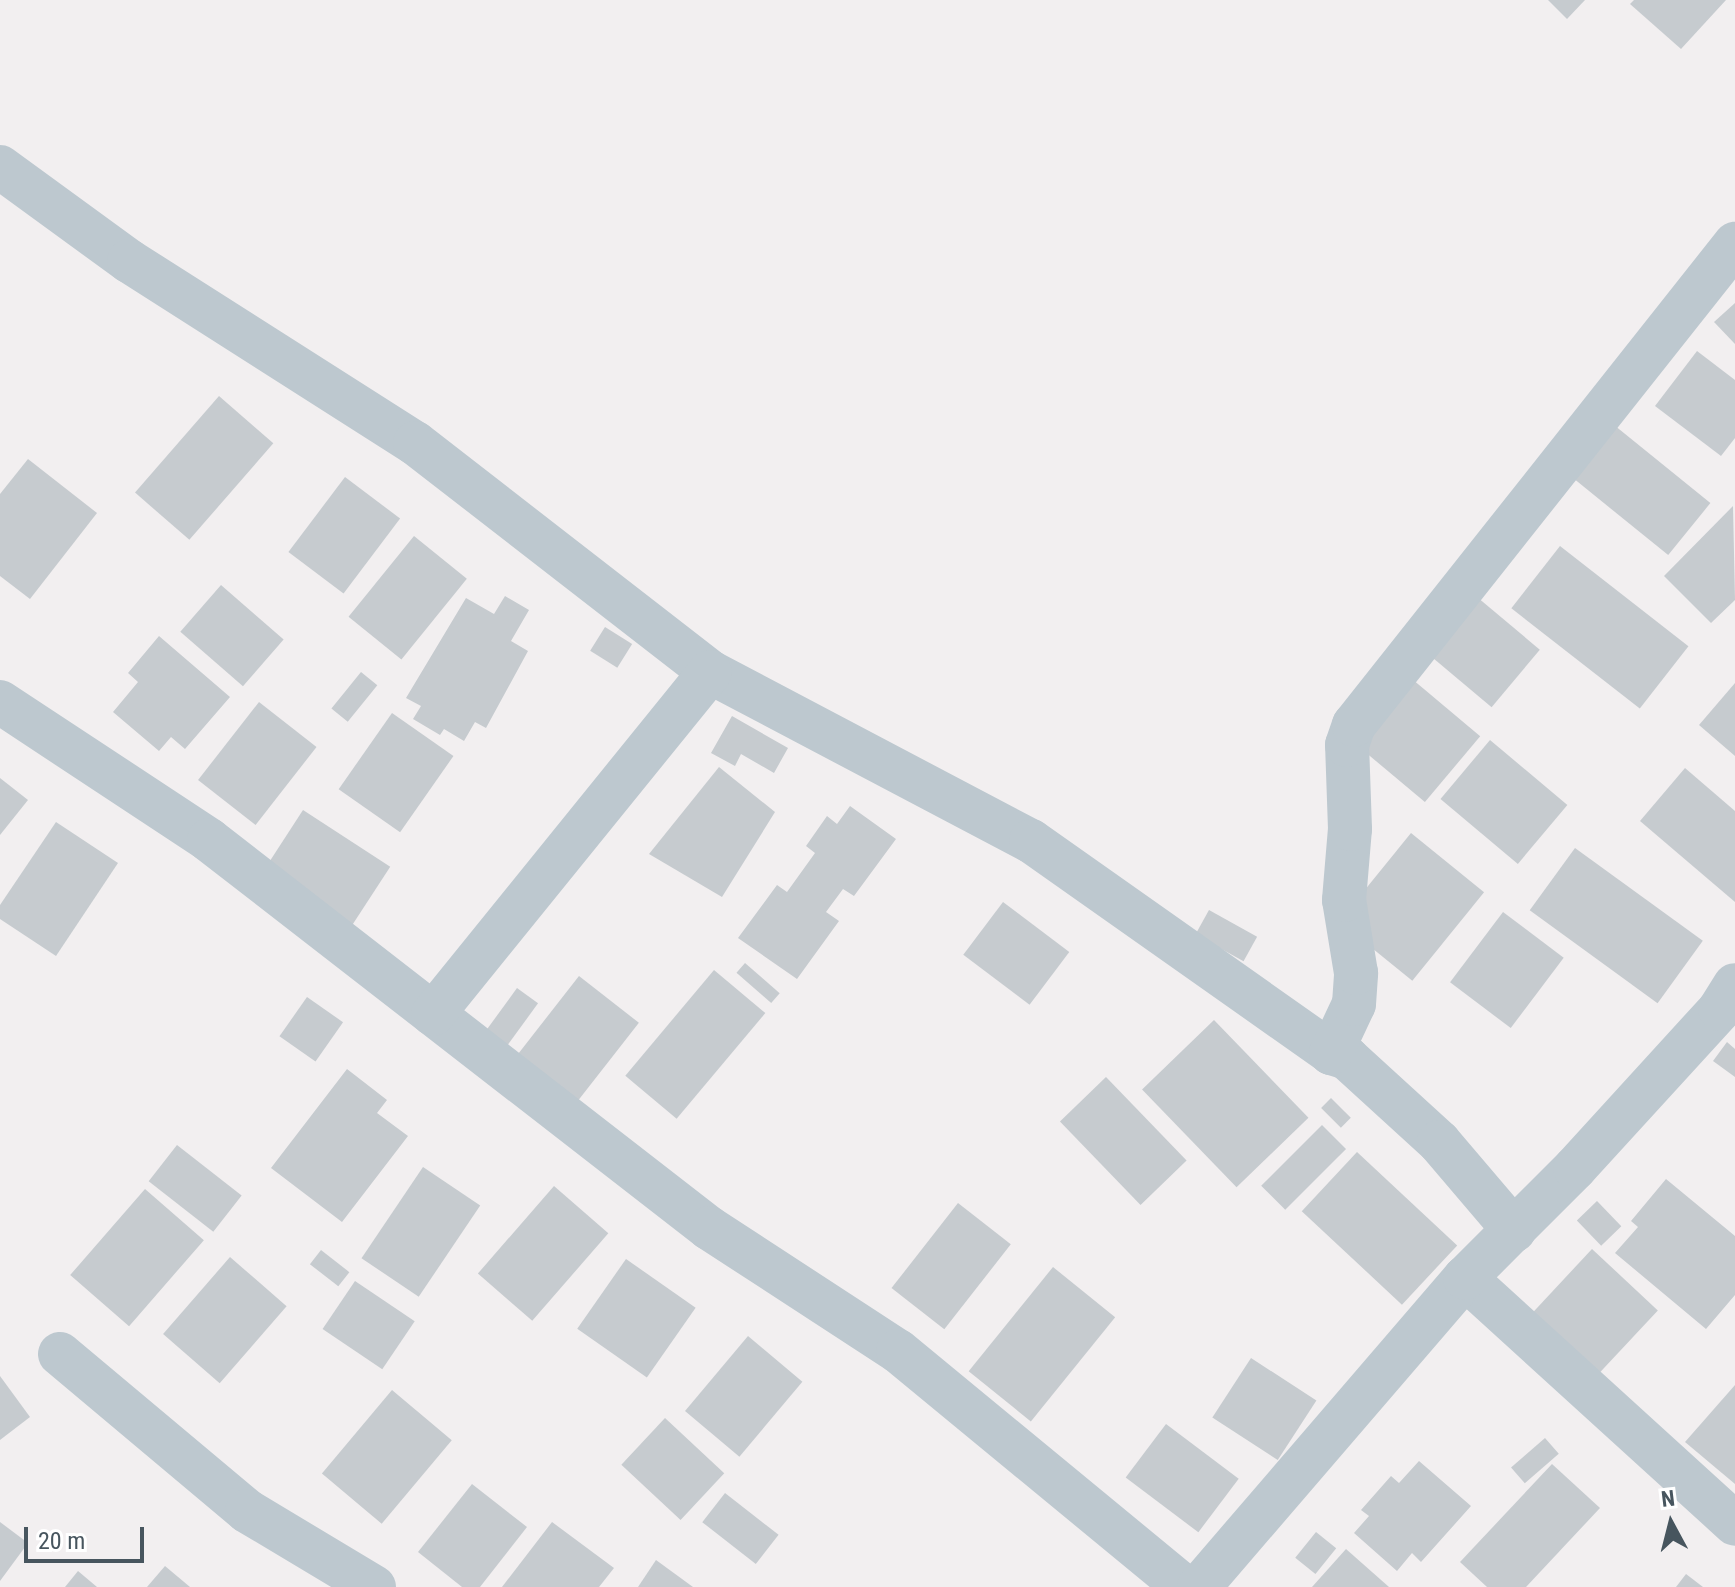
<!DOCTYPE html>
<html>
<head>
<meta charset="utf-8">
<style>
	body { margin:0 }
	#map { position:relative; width:1735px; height:1587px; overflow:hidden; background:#f2eff0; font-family:"Roboto Condensed",sans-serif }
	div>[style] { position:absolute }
	.building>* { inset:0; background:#c6cbcf; transform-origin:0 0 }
	.street>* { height:44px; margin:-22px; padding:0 22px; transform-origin:22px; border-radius:22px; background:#bdc8cf }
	span { translate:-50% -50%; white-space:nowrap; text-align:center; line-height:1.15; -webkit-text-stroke:6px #fff; paint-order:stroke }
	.north { position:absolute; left:1631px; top:1483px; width:80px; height:80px; -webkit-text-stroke:6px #fff; paint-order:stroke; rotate:353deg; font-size:22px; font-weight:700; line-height:32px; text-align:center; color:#47555e }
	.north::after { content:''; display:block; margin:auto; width:28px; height:36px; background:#47555e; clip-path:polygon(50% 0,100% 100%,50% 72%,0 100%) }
	.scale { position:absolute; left:24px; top:1527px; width:120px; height:36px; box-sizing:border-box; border:4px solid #47555e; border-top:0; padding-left:10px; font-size:24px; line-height:28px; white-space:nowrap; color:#47555e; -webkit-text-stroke:6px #fff; paint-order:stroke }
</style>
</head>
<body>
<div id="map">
	<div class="building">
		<div style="clip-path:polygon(1548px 0,1585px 0,1567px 19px)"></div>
		<div style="clip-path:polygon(1634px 0,1726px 0,1681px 49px,1630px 4px)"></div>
		<div style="clip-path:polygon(1735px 303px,1735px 344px,1714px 322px)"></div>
		<div style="clip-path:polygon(1697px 351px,1735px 380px,1735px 438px,1721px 456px,1655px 406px)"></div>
		<div style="left:219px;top:396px;width:72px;height:128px;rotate:41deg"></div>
		<div style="left:1614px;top:425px;width:124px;height:67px;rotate:39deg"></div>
		<div style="clip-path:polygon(28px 459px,97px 513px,30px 599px,0 576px,0 494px)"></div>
		<div style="left:345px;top:477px;width:69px;height:94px;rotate:37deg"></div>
		<div style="clip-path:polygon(1733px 506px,1735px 600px,1711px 623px,1664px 576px)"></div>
		<div style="left:414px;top:536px;width:68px;height:104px;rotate:39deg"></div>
		<div style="left:1560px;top:546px;width:163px;height:79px;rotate:38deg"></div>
		<div style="left:221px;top:585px;width:83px;height:62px;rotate:41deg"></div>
		<div style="clip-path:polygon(505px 596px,529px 610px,511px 641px,528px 651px,486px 728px,475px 722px,464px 741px,444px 729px,440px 735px,413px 719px,421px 706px,406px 698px,466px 598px,494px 614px)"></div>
		<div style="left:1477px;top:597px;width:82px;height:75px;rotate:40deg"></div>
		<div style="left:605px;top:627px;width:32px;height:28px;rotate:32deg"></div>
		<div style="clip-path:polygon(159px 636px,230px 697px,185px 749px,171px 737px,159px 751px,113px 712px,138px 682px,128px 673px)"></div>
		<div style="left:361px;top:672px;width:21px;height:47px;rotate:39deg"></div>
		<div style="left:1412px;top:679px;width:89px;height:86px;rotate:40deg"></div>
		<div style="clip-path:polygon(1735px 683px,1735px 756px,1699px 725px)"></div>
		<div style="left:259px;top:702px;width:73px;height:99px;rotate:38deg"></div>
		<div style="left:392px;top:713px;width:75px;height:93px;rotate:35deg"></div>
		<div style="clip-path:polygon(732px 716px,788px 748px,774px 773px,741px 754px,735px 766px,711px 753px)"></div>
		<div style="left:1490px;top:740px;width:101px;height:77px;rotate:40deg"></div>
		<div style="clip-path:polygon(719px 767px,775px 812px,722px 897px,649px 854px)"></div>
		<div style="clip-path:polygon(1685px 768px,1735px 811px,1735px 902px,1640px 821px)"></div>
		<div style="clip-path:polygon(0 778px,28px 800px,0 835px)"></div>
		<div style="clip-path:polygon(850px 806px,896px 839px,854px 896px,843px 889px,826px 912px,839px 921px,797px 979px,738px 938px,777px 885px,787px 892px,815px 853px,806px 846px,827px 816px,837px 824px)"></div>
		<div style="left:303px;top:810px;width:104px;height:73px;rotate:33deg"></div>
		<div style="clip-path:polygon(56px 822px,118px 863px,56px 956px,0 919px,0 905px)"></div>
		<div style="left:1411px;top:833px;width:94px;height:114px;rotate:39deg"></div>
		<div style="left:1575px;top:848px;width:158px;height:77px;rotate:36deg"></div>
		<div style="left:1003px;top:902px;width:83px;height:66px;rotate:37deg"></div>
		<div style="left:1209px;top:910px;width:55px;height:28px;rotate:29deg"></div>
		<div style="left:1503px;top:912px;width:76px;height:88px;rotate:37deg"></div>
		<div style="left:745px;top:963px;width:46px;height:13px;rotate:41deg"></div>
		<div style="left:714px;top:970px;width:67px;height:138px;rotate:40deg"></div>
		<div style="left:579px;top:976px;width:76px;height:105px;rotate:38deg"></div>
		<div style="left:517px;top:988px;width:26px;height:56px;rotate:36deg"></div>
		<div style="left:307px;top:997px;width:44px;height:48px;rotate:35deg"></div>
		<div style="left:1214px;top:1020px;width:136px;height:100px;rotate:46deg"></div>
		<div style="clip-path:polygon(1727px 1042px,1735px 1049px,1735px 1077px,1713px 1061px)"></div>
		<div style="clip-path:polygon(347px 1069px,387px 1100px,377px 1113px,408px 1136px,342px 1222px,271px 1168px)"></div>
		<div style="left:1106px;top:1077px;width:116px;height:64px;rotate:46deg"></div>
		<div style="left:1331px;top:1098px;width:28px;height:14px;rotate:45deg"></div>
		<div style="left:1322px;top:1125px;width:34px;height:86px;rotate:45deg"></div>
		<div style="left:177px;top:1145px;width:82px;height:46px;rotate:38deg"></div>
		<div style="left:1357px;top:1152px;width:137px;height:81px;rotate:43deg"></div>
		<div style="left:423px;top:1167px;width:69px;height:110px;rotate:34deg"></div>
		<div style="clip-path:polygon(1666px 1179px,1735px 1236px,1735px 1295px,1706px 1329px,1615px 1253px,1638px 1227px,1631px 1221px)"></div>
		<div style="left:554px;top:1186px;width:72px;height:116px;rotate:41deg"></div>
		<div style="left:145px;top:1189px;width:78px;height:114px;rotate:41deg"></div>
		<div style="left:1597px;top:1201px;width:35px;height:28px;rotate:46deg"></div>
		<div style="left:958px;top:1203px;width:67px;height:108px;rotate:38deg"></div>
		<div style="left:1592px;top:1249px;width:90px;height:96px;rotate:43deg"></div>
		<div style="left:321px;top:1250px;width:36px;height:18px;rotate:38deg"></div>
		<div style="left:230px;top:1257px;width:75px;height:102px;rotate:41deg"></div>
		<div style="left:626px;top:1259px;width:85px;height:85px;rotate:35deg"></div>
		<div style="left:1053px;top:1267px;width:80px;height:134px;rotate:39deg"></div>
		<div style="left:355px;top:1281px;width:72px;height:58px;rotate:34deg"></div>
		<div style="left:748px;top:1336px;width:71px;height:98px;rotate:40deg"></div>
		<div style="left:1251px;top:1358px;width:78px;height:71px;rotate:33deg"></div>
		<div style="clip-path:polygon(0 1376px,30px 1417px,0 1440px)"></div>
		<div style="clip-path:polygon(1735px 1385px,1735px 1484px,1685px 1442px)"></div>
		<div style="left:392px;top:1390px;width:78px;height:109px;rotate:40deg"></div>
		<div style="left:665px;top:1418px;width:81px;height:64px;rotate:43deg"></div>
		<div style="left:1166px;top:1424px;width:91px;height:67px;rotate:37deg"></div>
		<div style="left:1545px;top:1438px;width:21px;height:45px;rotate:49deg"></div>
		<div style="clip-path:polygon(1419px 1461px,1471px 1506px,1421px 1562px,1412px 1553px,1397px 1571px,1354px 1533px,1369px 1516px,1361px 1510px,1391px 1476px,1399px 1483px)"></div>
		<div style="clip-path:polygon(1552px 1464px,1600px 1508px,1526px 1587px,1487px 1587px,1460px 1562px)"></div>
		<div style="clip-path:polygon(472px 1484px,527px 1527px,480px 1587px,462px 1587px,418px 1552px)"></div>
		<div style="left:725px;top:1493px;width:68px;height:37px;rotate:38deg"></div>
		<div style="clip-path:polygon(0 1522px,28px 1543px,0 1581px)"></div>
		<div style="clip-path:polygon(552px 1522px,614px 1568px,599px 1587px,502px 1587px)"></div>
		<div style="left:1316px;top:1532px;width:26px;height:33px;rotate:39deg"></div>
		<div style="clip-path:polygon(1346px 1549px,1389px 1587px,1312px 1587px)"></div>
		<div style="clip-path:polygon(656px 1560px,693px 1587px,638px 1587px)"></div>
		<div style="clip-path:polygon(165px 1566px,190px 1587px,147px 1587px)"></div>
		<div style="clip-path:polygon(78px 1571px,97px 1587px,65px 1587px)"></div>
		<div style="clip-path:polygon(1686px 1574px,1703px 1587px,1676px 1587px)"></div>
	</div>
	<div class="street">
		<div style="left:0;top:167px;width:160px;rotate:36.1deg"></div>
		<div style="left:129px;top:261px;width:339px;rotate:32.5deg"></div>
		<div style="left:415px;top:443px;width:373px;rotate:37.8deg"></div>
		<div style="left:710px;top:672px;width:363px;rotate:27.8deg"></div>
		<div style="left:1031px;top:841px;width:367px;rotate:35.2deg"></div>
		<div style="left:1331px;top:1053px;width:17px;rotate:17deg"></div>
		<div style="left:1347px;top:1058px;width:125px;rotate:42.4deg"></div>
		<div style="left:1439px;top:1142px;width:116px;rotate:49.6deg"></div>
		<div style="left:0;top:702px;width:250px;rotate:33.4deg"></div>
		<div style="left:209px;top:840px;width:633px;rotate:37.81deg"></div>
		<div style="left:709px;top:1228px;width:225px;rotate:33.1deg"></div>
		<div style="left:898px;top:1351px;width:371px;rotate:39.5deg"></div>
		<div style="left:433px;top:1014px;width:440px;rotate:-51deg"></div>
		<div style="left:1331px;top:1053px;width:54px;rotate:-64.9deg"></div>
		<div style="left:1354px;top:1004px;width:31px;rotate:-86deg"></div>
		<div style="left:1356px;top:973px;width:74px;rotate:-99.3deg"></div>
		<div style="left:1344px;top:900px;width:71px;rotate:-85.2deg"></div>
		<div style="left:1350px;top:829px;width:84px;rotate:-92deg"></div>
		<div style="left:1347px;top:745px;width:21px;rotate:-71deg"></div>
		<div style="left:1354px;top:725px;width:614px;rotate:-51.62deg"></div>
		<div style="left:1465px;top:1278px;width:365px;rotate:42.3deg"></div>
		<div style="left:60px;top:1354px;width:244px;rotate:40deg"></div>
		<div style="left:247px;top:1511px;width:148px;rotate:30.9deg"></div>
		<div style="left:1199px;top:1587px;width:408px;rotate:-49.3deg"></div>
		<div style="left:1465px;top:1278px;width:156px;rotate:-45deg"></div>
		<div style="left:1575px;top:1168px;width:215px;rotate:-47.6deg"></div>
		<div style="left:1720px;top:1009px;width:28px;rotate:-58deg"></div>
	</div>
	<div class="north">N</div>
	<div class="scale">20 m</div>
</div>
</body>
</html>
